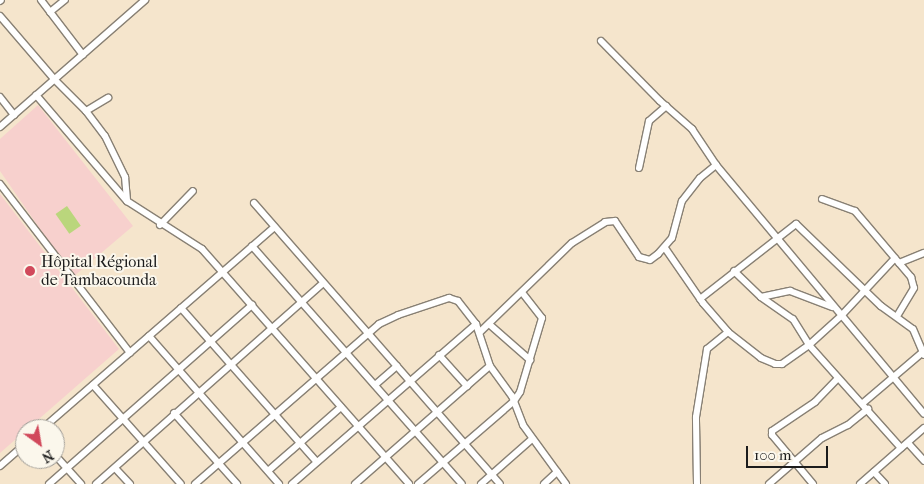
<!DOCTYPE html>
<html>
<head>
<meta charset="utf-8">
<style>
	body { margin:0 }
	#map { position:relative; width:924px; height:484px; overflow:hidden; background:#f5e5cc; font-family:"IM FELL French Canon",serif }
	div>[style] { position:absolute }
	.built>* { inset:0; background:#f7d0cd }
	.green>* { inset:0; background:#bad67c; transform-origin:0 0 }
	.roads { filter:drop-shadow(1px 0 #888074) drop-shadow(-1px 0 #888074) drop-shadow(0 1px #888074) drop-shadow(0 -1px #888074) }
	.street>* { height:6px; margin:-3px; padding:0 3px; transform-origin:3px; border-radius:3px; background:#fff }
	.dots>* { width:14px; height:14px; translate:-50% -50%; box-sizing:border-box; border:2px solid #fbf7ec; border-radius:50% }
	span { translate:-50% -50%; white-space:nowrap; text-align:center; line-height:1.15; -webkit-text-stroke:4px #fbf7ec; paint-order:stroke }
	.poi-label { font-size:16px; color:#1c1c1c }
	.left { translate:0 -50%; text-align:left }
	.north { position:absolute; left:15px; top:419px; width:50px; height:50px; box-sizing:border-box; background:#fbf7ec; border:1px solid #a29f99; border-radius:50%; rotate:148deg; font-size:14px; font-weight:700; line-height:20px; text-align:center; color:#1c1c1c }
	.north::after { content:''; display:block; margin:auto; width:18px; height:22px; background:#d1495b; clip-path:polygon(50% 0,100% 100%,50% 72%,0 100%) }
	.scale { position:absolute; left:746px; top:446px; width:82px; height:22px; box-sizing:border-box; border:2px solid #1c1c1c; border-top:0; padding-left:6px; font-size:15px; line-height:18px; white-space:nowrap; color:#1c1c1c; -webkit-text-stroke:4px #fbf7ec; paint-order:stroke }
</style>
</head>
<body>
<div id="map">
	<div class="built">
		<div style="clip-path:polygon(38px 105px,133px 226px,73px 277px,0 171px,0 139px)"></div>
		<div style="clip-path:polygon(0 194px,119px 349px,0 453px)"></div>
	</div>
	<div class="green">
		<div style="left:67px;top:206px;width:24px;height:14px;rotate:55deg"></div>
	</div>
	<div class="roads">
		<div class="street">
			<div style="left:41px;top:0;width:69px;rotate:52.6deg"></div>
			<div style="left:0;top:1px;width:1px;rotate:-45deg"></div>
			<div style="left:50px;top:12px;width:19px;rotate:-39deg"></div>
			<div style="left:0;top:16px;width:84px;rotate:49.3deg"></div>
			<div style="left:55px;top:80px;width:44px;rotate:45deg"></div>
			<div style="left:86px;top:111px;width:31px;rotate:53deg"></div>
			<div style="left:105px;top:136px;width:46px;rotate:64deg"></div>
			<div style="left:125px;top:177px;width:23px;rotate:85deg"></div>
			<div style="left:601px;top:41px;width:84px;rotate:45.5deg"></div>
			<div style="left:660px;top:101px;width:43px;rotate:41.2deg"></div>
			<div style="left:692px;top:129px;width:43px;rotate:56.3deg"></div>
			<div style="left:716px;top:165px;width:324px;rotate:50.1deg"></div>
			<div style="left:36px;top:95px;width:140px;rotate:49.4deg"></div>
			<div style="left:127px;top:201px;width:89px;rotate:32.6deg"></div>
			<div style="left:202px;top:249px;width:313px;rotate:48.6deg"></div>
			<div style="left:0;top:97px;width:23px;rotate:52deg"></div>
			<div style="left:86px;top:111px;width:26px;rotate:-31deg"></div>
			<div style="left:0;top:127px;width:193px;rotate:-41.2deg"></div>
			<div style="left:639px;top:168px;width:48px;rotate:-78deg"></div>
			<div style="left:649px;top:121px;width:23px;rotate:-41deg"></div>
			<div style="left:0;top:184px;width:213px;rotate:52.4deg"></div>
			<div style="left:822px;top:199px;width:35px;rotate:20deg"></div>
			<div style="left:855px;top:211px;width:87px;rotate:49.7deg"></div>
			<div style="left:911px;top:277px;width:11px;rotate:75deg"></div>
			<div style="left:914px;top:288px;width:31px;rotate:121deg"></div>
			<div style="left:254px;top:203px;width:373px;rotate:48.8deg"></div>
			<div style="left:160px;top:225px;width:47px;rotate:-45.9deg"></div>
			<div style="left:252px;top:246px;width:317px;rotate:48.6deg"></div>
			<div style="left:665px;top:248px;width:67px;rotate:55.4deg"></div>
			<div style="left:703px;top:303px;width:38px;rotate:49deg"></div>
			<div style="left:728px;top:332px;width:42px;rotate:38.2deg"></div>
			<div style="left:761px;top:358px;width:15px;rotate:23deg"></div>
			<div style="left:775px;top:364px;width:7px"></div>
			<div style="left:782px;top:364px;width:33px;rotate:-35deg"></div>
			<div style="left:809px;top:345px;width:43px;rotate:-42.2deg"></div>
			<div style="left:841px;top:316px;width:79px;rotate:-47deg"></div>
			<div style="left:899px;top:263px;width:27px;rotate:-22deg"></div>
			<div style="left:734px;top:271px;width:37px;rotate:44deg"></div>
			<div style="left:761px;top:297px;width:39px;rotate:35deg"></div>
			<div style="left:793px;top:319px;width:31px;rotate:58deg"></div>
			<div style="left:809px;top:345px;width:138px;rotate:48.2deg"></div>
			<div style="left:761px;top:297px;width:30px;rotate:-12deg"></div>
			<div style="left:790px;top:291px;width:45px;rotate:20.9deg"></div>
			<div style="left:700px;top:299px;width:122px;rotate:-38deg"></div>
			<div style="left:796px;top:224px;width:118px;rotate:44deg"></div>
			<div style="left:881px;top:306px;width:39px;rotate:36deg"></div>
			<div style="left:913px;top:329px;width:28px;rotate:67deg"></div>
			<div style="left:181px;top:308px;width:205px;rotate:48.6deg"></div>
			<div style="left:489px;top:324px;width:55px;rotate:41.3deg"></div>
			<div style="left:480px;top:332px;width:128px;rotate:-44.1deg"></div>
			<div style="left:572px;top:243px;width:39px;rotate:-32deg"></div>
			<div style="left:605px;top:222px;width:10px;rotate:-6deg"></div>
			<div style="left:615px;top:221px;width:43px;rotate:56.3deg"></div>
			<div style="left:639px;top:257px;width:11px;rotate:15deg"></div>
			<div style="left:650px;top:260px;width:10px;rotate:-37deg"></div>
			<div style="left:658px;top:254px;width:21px;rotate:-49deg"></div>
			<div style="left:672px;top:238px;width:38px;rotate:-75deg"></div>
			<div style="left:682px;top:201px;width:29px;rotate:-52deg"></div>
			<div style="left:700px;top:178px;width:21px;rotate:-39deg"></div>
			<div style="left:149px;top:336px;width:197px;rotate:48.7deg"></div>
			<div style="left:439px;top:355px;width:42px;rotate:47.9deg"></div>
			<div style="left:93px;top:385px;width:132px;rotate:48.4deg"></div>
			<div style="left:375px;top:385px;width:29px;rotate:-41deg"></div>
			<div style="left:863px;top:403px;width:80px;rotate:-40.4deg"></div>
			<div style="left:174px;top:413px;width:95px;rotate:48.4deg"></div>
			<div style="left:42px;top:429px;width:308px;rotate:-41deg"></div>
			<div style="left:908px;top:443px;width:24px;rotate:48deg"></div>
			<div style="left:55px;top:455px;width:39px;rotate:48deg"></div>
			<div style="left:0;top:466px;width:33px;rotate:-41deg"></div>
			<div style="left:115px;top:468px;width:22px;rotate:47deg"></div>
			<div style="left:268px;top:471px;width:97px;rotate:-41.2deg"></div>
			<div style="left:874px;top:472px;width:16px;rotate:47deg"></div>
			<div style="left:49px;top:484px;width:271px;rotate:-41.4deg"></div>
			<div style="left:96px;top:484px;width:303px;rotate:-41.5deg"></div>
			<div style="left:195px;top:484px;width:244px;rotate:-41deg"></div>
			<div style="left:379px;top:324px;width:21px;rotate:-25deg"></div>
			<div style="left:398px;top:315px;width:54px;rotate:-18.4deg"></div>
			<div style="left:449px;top:298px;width:9px;rotate:18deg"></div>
			<div style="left:458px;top:301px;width:29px;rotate:52deg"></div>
			<div style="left:476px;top:324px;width:44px;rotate:71.6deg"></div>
			<div style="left:490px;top:366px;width:37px;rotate:54deg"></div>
			<div style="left:512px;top:396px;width:31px;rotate:69deg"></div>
			<div style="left:523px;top:425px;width:73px;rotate:53.9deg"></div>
			<div style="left:292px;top:484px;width:244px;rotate:-41deg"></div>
			<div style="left:355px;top:484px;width:179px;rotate:-41.2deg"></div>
			<div style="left:418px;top:484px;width:127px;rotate:-40.8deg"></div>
			<div style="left:514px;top:401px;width:11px;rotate:-56deg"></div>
			<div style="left:520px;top:392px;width:77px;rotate:-73.4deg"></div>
			<div style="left:542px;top:318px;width:33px;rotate:-128deg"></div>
			<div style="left:481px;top:484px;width:68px;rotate:-41.4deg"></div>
			<div style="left:544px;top:484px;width:18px;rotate:-43deg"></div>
			<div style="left:697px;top:484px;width:67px;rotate:-90.9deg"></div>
			<div style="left:696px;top:417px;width:69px;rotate:-80.8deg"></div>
			<div style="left:707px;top:349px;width:27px;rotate:-39deg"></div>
			<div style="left:769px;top:484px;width:70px;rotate:-41deg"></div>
			<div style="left:822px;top:438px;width:29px;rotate:-27deg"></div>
			<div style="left:848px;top:425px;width:26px;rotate:-39deg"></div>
			<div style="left:813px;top:484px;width:64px;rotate:-129.9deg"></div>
			<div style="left:772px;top:435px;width:4px;rotate:-90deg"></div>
			<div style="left:772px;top:431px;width:52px;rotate:-34deg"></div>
			<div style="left:815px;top:402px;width:33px;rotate:-46deg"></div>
			<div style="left:860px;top:484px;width:85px;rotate:-41.2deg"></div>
		</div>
	</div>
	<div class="dots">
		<div style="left:30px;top:271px;background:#d1495b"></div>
	</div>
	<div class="poi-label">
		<span class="left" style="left:41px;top:271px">Hôpital Régional<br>de Tambacounda</span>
	</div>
	<div class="north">N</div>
	<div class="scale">100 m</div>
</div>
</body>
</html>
